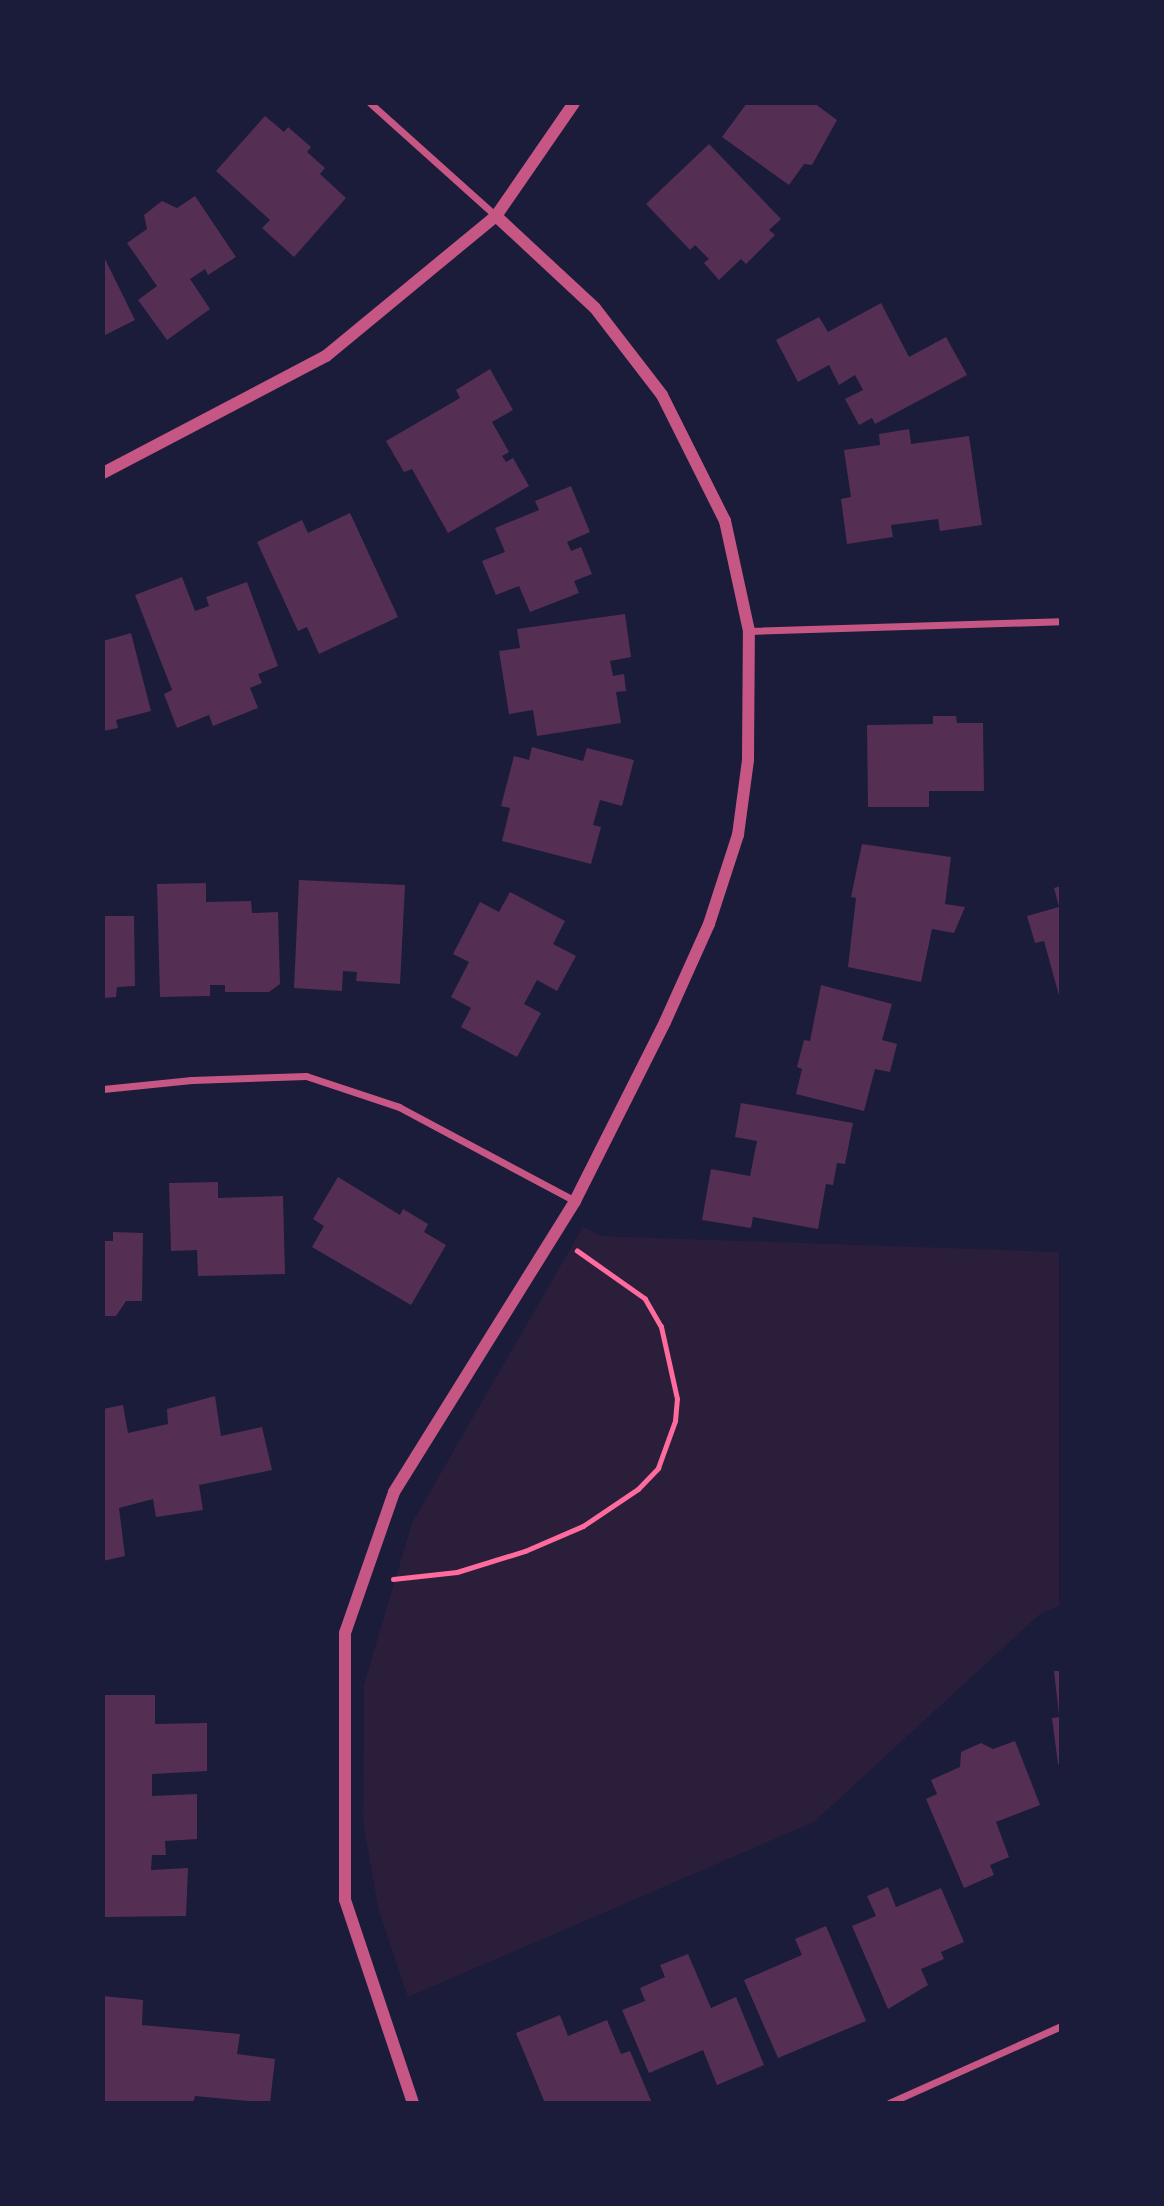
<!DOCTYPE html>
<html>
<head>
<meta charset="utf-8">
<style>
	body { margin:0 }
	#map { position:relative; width:1164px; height:2206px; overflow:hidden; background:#1b1b3a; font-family:Commissioner,sans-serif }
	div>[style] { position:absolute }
	.green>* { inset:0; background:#2a1e3b }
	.building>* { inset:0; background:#542f53 }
	.path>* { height:4.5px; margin:-2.25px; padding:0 2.25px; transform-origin:2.25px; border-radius:2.25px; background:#ff6b9d }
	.minor>* { height:7px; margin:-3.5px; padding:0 3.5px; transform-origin:3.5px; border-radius:3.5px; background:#c65784 }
	.tertiary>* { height:12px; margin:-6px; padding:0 6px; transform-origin:6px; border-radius:6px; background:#c65784 }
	span { translate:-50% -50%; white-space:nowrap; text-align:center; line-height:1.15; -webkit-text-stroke:7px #1b1b3a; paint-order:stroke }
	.frame { position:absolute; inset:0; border:105px solid #1b1b3a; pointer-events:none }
</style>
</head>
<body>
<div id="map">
	<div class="green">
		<div style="clip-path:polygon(583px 1227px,601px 1236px,1061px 1252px,1061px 1605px,1040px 1614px,814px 1822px,408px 1997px,378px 1908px,363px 1820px,364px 1685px,412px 1523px)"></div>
	</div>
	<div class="building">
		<div style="clip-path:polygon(747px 103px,814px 103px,837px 120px,812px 165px,804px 164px,789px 185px,722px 137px)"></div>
		<div style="clip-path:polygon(265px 116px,284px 132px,288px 127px,311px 147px,307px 152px,325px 168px,320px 174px,346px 198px,294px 257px,262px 228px,270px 220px,216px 171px)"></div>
		<div style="clip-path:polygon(709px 144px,781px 219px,769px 230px,775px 235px,746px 264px,741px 259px,719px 280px,704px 263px,709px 259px,695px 245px,690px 250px,646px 204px)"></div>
		<div style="clip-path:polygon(195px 196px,236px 257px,208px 275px,205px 269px,190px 279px,210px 309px,167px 340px,138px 300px,157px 286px,127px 243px,147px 229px,144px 215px,162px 201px,177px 208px)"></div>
		<div style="clip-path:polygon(103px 255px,135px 320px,103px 336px)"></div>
		<div style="clip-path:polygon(881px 303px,909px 357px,946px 337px,967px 375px,875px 424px,872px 418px,859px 425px,845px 399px,863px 390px,855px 375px,839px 385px,829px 365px,798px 382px,776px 340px,819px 317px,828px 332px)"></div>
		<div style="clip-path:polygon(490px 369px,513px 410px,492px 422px,509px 452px,502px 456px,506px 462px,513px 458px,529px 486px,448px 533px,412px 469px,404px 472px,386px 441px,460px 398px,456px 390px)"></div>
		<div style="clip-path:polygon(909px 429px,911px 444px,969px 436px,982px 525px,940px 531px,938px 519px,891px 525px,893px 537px,847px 544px,841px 499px,851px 497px,844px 450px,880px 445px,879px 434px)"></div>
		<div style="clip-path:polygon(571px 486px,590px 532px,567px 542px,571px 551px,581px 547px,592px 574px,574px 581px,579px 593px,530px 612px,519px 586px,496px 595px,482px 561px,505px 552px,495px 528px,539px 510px,535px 501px)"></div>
		<div style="clip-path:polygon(350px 513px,398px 617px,319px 654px,307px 627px,298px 631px,257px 542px,302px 520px,308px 533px)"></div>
		<div style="clip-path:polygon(182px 577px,195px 611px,209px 606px,206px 597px,247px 582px,278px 666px,258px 674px,262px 683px,250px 688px,258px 708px,213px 726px,209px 715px,177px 728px,164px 694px,172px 690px,135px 595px)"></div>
		<div style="clip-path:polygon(625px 614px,631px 657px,610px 661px,613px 676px,624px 674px,626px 691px,616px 692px,621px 723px,537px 736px,533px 710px,509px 714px,499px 651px,520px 648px,517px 629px)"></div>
		<div style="clip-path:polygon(131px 633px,151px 711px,116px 720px,118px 728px,103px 731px,103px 641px)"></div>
		<div style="clip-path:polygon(933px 716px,956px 716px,957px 723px,983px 723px,984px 791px,929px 791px,929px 807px,868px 807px,867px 725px,933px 724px)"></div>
		<div style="clip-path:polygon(532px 747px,583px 761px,587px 748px,634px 760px,622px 806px,600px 800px,593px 825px,601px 827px,591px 864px,502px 841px,510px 808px,501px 806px,514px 756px,529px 760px)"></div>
		<div style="clip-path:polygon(862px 844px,951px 857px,945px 904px,965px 907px,954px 933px,932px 929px,921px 982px,848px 967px,856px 898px,851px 897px)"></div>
		<div style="clip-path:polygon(299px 880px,405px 885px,400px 984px,356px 981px,357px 972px,343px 971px,342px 991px,294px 988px)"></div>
		<div style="clip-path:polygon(206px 883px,206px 902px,251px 901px,252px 913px,278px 912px,280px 984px,269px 992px,225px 992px,225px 985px,210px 985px,210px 996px,160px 997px,157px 884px)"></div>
		<div style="clip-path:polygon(1061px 886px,1061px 999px,1060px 999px,1044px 941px,1035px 943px,1027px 916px,1059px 907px,1054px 888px)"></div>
		<div style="clip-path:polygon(510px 892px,565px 921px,553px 944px,576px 956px,557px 991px,537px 980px,524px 1004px,541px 1013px,517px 1057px,461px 1027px,471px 1008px,451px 997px,469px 962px,453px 954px,480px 902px,499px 912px)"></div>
		<div style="clip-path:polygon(103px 916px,134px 916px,135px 986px,117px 987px,116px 997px,103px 998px)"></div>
		<div style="clip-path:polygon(821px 985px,892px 1004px,882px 1040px,897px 1044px,890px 1072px,875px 1069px,864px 1111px,796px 1094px,802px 1069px,797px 1067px,804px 1040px,810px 1041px)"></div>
		<div style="clip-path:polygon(741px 1103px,853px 1123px,845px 1164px,837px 1163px,833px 1185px,826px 1184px,818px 1229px,753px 1217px,751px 1228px,702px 1220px,711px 1169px,750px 1176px,757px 1141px,735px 1137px)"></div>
		<div style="clip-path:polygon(338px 1177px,400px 1215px,403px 1209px,428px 1224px,424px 1232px,446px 1245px,411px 1305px,312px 1247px,324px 1226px,313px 1219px)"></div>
		<div style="clip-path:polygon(218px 1182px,218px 1198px,283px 1196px,285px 1274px,198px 1276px,197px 1250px,171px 1251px,169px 1183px)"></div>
		<div style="clip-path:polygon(113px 1232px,143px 1233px,142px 1301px,126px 1301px,116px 1316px,103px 1316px,103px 1241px,113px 1241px)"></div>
		<div style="clip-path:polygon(215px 1396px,221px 1436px,262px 1427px,272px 1470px,199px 1485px,203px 1510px,156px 1517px,153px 1499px,119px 1508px,125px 1556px,103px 1561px,103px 1409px,123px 1405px,128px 1433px,168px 1424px,167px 1409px)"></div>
		<div style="clip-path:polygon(1054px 1671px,1061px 1671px,1061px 1715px,1059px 1715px)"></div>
		<div style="clip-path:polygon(103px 1695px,155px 1695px,155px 1724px,207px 1723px,207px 1771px,152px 1774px,152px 1796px,197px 1794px,197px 1839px,165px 1841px,166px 1855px,152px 1855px,151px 1870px,188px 1868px,186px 1916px,103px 1917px)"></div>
		<div style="clip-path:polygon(1061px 1717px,1061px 1764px,1058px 1764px,1052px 1718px)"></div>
		<div style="clip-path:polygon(1015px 1741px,1040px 1805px,996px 1822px,1009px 1857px,990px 1865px,994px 1875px,964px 1888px,926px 1799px,937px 1794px,931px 1780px,960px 1767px,961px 1752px,981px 1743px,993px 1749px)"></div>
		<div style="clip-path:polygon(888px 1887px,896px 1907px,941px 1888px,964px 1942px,941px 1952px,944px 1959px,921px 1969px,928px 1985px,888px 2009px,852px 1926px,876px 1916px,867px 1896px)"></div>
		<div style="clip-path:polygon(826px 1926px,866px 2021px,778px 2058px,744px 1980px,802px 1955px,795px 1939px)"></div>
		<div style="clip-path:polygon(688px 1954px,711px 2008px,736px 1997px,764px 2065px,717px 2085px,703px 2050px,649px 2073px,622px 2010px,645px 2001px,640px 1988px,665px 1977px,660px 1965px)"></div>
		<div style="clip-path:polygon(103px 1996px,143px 2000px,142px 2025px,240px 2034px,237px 2054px,275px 2059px,270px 2103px,195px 2096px,193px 2103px,103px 2103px)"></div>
		<div style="clip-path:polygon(560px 2015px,568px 2036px,607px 2020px,621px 2054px,630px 2051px,652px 2103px,545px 2103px,516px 2033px)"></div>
	</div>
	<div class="path">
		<div style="left:393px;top:1579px;width:64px;rotate:-6.2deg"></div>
		<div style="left:457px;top:1572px;width:71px;rotate:-17.2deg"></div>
		<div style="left:525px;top:1551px;width:63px;rotate:-23.3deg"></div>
		<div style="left:583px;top:1526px;width:66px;rotate:-33.9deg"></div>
		<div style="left:638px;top:1489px;width:29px;rotate:-46deg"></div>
		<div style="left:658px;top:1468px;width:50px;rotate:-70.1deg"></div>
		<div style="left:675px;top:1421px;width:22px;rotate:-85deg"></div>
		<div style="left:677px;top:1399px;width:74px;rotate:-102.5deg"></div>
		<div style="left:661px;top:1327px;width:32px;rotate:-120deg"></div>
		<div style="left:645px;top:1299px;width:83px;rotate:-144.8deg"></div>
	</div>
	<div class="minor">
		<div style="left:370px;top:103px;width:169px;rotate:41.9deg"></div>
		<div style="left:749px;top:631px;width:312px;rotate:-1.8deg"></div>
		<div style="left:103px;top:1089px;width:89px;rotate:-5.8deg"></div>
		<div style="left:192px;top:1080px;width:114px;rotate:-2deg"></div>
		<div style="left:306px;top:1076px;width:98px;rotate:18.4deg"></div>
		<div style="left:399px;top:1107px;width:200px;rotate:28.1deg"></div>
		<div style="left:889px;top:2103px;width:188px;rotate:-24.1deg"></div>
	</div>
	<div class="tertiary">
		<div style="left:103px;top:473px;width:252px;rotate:-27.7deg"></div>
		<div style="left:326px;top:356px;width:220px;rotate:-39.5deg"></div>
		<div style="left:496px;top:216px;width:137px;rotate:-55.4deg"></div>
		<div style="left:413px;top:2103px;width:214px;rotate:-108.5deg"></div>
		<div style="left:345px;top:1900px;width:267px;rotate:-90deg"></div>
		<div style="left:345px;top:1633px;width:149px;rotate:-70.8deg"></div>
		<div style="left:394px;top:1492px;width:343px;rotate:-58.1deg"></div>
		<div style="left:575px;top:1201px;width:200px;rotate:-63.3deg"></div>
		<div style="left:665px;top:1022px;width:107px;rotate:-65.8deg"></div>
		<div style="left:709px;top:924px;width:94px;rotate:-72deg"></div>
		<div style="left:738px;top:835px;width:76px;rotate:-82.4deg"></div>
		<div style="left:748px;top:760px;width:129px;rotate:-89.6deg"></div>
		<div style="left:749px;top:631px;width:113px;rotate:-102.3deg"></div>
		<div style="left:725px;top:521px;width:141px;rotate:-116.6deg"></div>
		<div style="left:662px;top:395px;width:110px;rotate:-127.6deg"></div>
		<div style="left:595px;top:308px;width:135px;rotate:-137.1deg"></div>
	</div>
	<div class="frame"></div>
</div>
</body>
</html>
